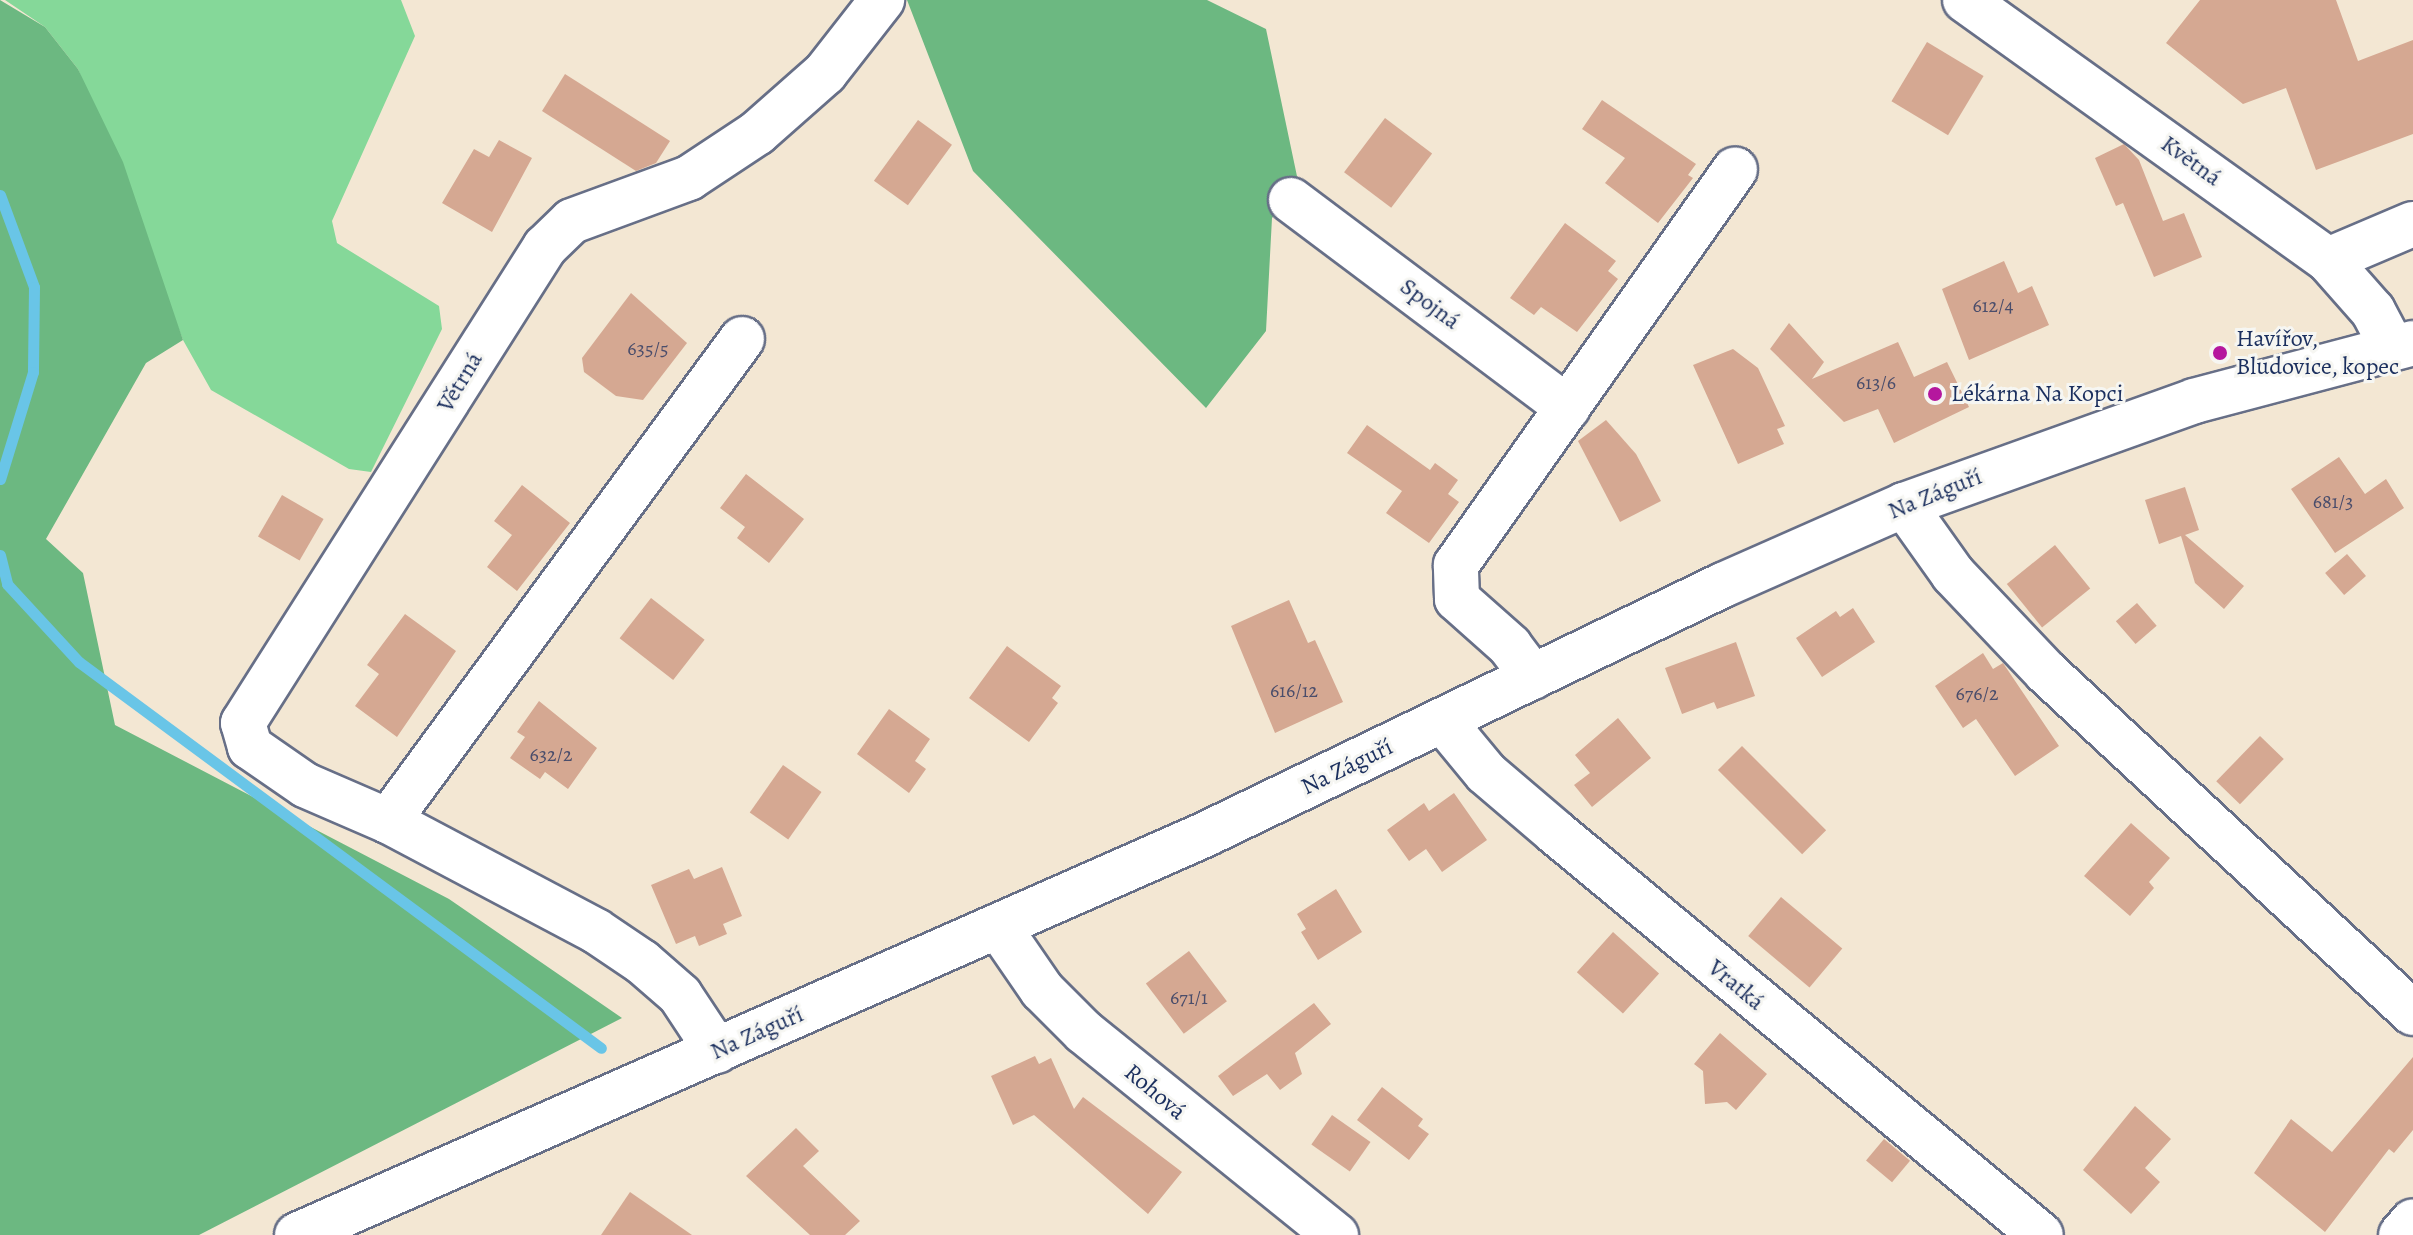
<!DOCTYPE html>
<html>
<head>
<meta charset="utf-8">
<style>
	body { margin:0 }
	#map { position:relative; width:2413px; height:1235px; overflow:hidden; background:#f3e7d3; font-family:Alegreya,serif }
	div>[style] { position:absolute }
	.green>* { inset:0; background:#85d899 }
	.forest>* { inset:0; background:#6cb881 }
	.stream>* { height:11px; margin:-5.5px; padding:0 5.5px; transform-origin:5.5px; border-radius:5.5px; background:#69c5e7 }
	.building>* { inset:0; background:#d5a892; transform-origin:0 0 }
	.roads { filter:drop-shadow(2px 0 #676f87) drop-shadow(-2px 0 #676f87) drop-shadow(0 2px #676f87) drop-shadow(0 -2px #676f87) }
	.minor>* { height:44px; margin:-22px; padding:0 22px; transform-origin:22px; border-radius:22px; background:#fff }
	.dots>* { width:22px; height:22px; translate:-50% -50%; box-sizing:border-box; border:4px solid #f6f6f2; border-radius:50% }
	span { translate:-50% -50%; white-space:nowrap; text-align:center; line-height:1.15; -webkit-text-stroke:6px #f6f6f2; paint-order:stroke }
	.number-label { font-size:20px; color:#4a4d6b }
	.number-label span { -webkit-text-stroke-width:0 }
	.street-label { font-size:24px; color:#1b2f5e }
	.poi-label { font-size:24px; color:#1b2f5e }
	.left { translate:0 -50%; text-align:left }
</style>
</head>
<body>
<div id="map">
	<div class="green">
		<div style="clip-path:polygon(5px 0,401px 0,415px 36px,332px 221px,337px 243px,439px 306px,442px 329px,371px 472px,349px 469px,211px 390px,183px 340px,78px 69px,45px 27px)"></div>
	</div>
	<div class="forest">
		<div style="clip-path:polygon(0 0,45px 27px,78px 69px,123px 162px,183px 340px,146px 363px,46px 539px,83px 573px,115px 725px,449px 899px,622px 1018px,199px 1235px,0 1235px)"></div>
		<div style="clip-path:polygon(907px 0,1207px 0,1266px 29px,1298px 181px,1272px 218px,1266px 331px,1206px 408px,973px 171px)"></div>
	</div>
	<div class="stream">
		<div style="left:0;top:195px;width:98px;rotate:69.7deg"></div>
		<div style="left:34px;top:287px;width:85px;rotate:90.7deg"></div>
		<div style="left:33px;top:372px;width:112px;rotate:107.1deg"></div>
		<div style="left:0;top:555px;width:30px;rotate:76deg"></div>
		<div style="left:7px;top:584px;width:106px;rotate:47.3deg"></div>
		<div style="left:79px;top:662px;width:649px;rotate:36.48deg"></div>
	</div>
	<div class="building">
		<div style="clip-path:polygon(2200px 0,2336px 0,2358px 61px,2413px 40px,2413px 134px,2316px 170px,2286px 88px,2243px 104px,2166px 43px)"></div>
		<div style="left:1927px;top:42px;width:66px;height:69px;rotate:31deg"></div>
		<div style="clip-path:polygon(565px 74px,670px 141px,656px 163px,636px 171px,542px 111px)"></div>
		<div style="clip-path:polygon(1602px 100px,1696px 164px,1688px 175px,1693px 178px,1658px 223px,1605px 183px,1625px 158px,1582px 129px)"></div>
		<div style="left:1385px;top:118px;width:59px;height:68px;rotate:37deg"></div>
		<div style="left:918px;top:120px;width:42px;height:75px;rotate:36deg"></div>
		<div style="clip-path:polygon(499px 140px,532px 158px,492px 232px,442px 203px,474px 149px,489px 157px)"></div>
		<div style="clip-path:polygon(2124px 144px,2139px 160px,2163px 221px,2184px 213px,2202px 257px,2154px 277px,2123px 203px,2116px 206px,2095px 158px)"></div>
		<div style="clip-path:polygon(1565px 223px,1616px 261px,1608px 271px,1618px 279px,1577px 332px,1541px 307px,1534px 315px,1510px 298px)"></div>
		<div style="clip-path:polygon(2004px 261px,2018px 293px,2032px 286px,2049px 325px,1969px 360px,1942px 289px)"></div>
		<div style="clip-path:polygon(631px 293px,687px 343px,643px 400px,616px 396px,584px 372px,582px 358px)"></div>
		<div style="clip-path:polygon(1789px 323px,1824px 362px,1812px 379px,1898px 342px,1914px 377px,1947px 362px,1969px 407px,1894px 443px,1878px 409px,1844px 422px,1770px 349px)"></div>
		<div style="clip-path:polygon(1733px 349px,1758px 368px,1785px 426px,1777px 429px,1784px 444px,1738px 464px,1693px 365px)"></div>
		<div style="clip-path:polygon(1606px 420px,1636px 454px,1661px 501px,1620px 522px,1578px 441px)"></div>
		<div style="clip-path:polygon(1367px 425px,1430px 470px,1435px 463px,1458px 480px,1448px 494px,1459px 502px,1429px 543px,1386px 513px,1402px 491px,1347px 453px)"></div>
		<div style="clip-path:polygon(2339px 457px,2365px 494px,2386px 479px,2404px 508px,2335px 553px,2291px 489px)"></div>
		<div style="clip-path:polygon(746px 474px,804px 519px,769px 563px,737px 538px,745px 527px,720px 508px)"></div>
		<div style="clip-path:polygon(522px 485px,570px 523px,517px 591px,487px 567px,512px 535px,494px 521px)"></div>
		<div style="clip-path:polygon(2185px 487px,2199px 530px,2185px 535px,2244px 586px,2224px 609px,2195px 583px,2181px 536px,2159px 544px,2145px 500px)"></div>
		<div style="left:282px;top:495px;width:48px;height:48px;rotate:30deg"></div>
		<div style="left:2055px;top:545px;width:56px;height:62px;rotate:51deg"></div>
		<div style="left:2347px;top:554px;width:29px;height:29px;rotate:49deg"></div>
		<div style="left:651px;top:598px;width:68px;height:51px;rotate:38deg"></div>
		<div style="clip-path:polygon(1289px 600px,1308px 643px,1315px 640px,1343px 702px,1275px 733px,1231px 626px)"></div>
		<div style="left:2137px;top:603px;width:30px;height:28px;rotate:49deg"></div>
		<div style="clip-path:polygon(1853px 608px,1875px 642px,1822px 677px,1796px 638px,1836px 611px,1840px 617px)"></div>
		<div style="clip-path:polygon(405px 614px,456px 651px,397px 737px,355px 706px,379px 674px,367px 665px)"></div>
		<div style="clip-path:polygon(1736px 642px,1755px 696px,1717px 709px,1714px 702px,1682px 714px,1665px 668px)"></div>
		<div style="clip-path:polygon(1007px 646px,1061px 686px,1052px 698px,1058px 703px,1029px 742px,969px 698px)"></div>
		<div style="clip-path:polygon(1983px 653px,1993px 669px,2003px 663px,2059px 746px,2015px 776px,1976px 719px,1963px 728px,1935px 686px)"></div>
		<div style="clip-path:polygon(539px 701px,597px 748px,568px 789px,545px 772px,540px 779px,510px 758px,525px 737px,517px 732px)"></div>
		<div style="clip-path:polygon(889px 709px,930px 739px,915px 761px,926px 769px,909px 793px,857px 754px)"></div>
		<div style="clip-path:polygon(1618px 718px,1651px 758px,1592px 807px,1574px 785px,1590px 773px,1575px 755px)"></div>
		<div style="left:2260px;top:736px;width:33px;height:63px;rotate:44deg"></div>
		<div style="left:1742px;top:746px;width:119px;height:34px;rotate:45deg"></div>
		<div style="left:783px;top:765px;width:47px;height:58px;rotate:35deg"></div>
		<div style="clip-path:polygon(1454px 793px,1487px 840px,1442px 872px,1426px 849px,1409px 861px,1387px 830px,1424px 803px,1429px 811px)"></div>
		<div style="clip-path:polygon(2131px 823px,2170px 858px,2149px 882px,2154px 888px,2130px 916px,2084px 876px)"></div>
		<div style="clip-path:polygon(722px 867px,742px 916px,723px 924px,727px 934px,699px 946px,695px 936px,676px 944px,651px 885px,689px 869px,694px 879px)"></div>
		<div style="clip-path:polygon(1336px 889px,1362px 932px,1318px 960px,1301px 932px,1306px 929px,1297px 914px)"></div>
		<div style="left:1781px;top:897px;width:80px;height:51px;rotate:40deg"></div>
		<div style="left:1613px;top:932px;width:62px;height:54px;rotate:42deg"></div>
		<div style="left:1189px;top:951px;width:63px;height:54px;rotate:53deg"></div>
		<div style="clip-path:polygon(1314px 1003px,1331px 1024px,1295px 1053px,1302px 1074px,1280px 1090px,1267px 1074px,1233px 1096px,1218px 1076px)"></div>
		<div style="clip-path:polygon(1720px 1033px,1767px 1074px,1736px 1110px,1727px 1102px,1705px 1104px,1703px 1071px,1694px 1064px)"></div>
		<div style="clip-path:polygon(1035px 1056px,1039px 1064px,1051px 1058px,1074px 1109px,1083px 1097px,1182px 1172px,1148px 1214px,1034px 1115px,1013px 1125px,991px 1076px)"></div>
		<div style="clip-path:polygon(2413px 1057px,2413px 1130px,2394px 1153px,2389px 1149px,2325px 1232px,2254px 1173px,2291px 1119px,2332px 1152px)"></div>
		<div style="clip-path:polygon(1382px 1087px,1423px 1119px,1418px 1126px,1429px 1134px,1409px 1160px,1357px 1120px)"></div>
		<div style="clip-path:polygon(2135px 1106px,2171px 1139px,2145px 1168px,2160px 1182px,2131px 1214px,2083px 1170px)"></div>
		<div style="left:1332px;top:1115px;width:47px;height:36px;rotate:35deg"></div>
		<div style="clip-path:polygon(796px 1128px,819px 1151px,803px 1166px,860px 1221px,845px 1235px,810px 1235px,746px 1176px)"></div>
		<div style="left:1884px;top:1139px;width:34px;height:28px;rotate:40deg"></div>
		<div style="clip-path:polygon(630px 1192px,692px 1235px,601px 1235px)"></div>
	</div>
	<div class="roads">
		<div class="minor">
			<div style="left:1965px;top:0;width:447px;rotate:35.6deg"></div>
			<div style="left:2328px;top:260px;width:68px;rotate:48.6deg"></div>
			<div style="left:2373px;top:311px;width:41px;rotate:62.2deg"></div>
			<div style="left:1291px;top:200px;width:346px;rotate:36.9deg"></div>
			<div style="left:2328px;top:260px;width:92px;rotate:-23deg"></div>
			<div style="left:1904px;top:505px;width:85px;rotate:54.6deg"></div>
			<div style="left:1953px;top:574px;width:135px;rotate:46.5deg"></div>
			<div style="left:2046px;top:672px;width:501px;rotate:42.9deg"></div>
			<div style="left:1533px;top:677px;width:39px;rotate:-127deg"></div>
			<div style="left:1510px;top:646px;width:71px;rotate:-138.4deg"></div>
			<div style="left:1457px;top:599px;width:34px;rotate:-92deg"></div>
			<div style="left:1456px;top:565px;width:484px;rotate:-54.8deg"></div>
			<div style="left:1443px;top:721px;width:67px;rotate:50.4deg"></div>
			<div style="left:1486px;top:773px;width:91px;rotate:40.5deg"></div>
			<div style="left:1555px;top:832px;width:631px;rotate:39.67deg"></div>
			<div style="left:388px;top:821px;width:598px;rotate:-53.7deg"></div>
			<div style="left:998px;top:926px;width:78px;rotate:55.5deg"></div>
			<div style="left:1042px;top:990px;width:59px;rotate:45deg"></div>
			<div style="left:1084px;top:1032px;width:324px;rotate:38.9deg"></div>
			<div style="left:717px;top:1051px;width:67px;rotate:-123.5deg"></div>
			<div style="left:680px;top:995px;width:50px;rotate:-139deg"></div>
			<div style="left:642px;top:962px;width:55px;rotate:-146deg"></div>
			<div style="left:596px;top:931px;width:235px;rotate:-152.1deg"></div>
			<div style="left:388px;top:821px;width:90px;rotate:-156.6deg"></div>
			<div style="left:305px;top:785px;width:67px;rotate:-145.4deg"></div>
			<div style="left:250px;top:747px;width:25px;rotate:-106deg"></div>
			<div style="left:243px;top:723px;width:564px;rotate:-57.61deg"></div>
			<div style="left:545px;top:247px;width:37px;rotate:-44deg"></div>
			<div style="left:572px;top:221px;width:125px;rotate:-20.2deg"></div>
			<div style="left:689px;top:178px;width:82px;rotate:-33.5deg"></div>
			<div style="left:757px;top:133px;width:91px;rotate:-41.4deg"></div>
			<div style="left:825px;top:73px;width:93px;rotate:-52deg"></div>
			<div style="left:297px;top:1235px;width:994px;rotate:-23.8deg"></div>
			<div style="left:1206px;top:834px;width:574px;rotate:-25.72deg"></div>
			<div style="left:1723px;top:585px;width:198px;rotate:-23.8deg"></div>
			<div style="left:1904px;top:505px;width:308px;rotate:-19.7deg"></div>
			<div style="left:2194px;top:401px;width:227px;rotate:-14.8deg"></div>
			<div style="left:2401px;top:1235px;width:18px;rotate:-49deg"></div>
		</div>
	</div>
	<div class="dots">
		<div style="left:2220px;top:353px;background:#b5179e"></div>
		<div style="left:1935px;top:394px;background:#b5179e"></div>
	</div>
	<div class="number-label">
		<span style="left:1993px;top:305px">612/4</span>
		<span style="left:648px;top:348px">635/5</span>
		<span style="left:1876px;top:382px">613/6</span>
		<span style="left:2333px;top:501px">681/3</span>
		<span style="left:1294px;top:690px">616/12</span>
		<span style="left:1977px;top:693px">676/2</span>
		<span style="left:551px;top:754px">632/2</span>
		<span style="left:1189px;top:997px">671/1</span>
	</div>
	<div class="street-label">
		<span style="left:2191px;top:161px;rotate:36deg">Květná</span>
		<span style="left:1430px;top:304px;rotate:37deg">Spojná</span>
		<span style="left:460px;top:382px;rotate:-59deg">Větrná</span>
		<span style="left:1935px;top:494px;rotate:-22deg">Na Záguří</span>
		<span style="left:1347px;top:767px;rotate:-26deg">Na Záguří</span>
		<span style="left:1736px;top:985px;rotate:40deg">Vratká</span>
		<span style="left:757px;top:1033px;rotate:-24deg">Na Záguří</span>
		<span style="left:1155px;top:1092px;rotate:40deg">Rohová</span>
	</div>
	<div class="poi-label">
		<span class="left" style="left:2236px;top:353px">Havířov,<br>Bludovice, kopec</span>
		<span class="left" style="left:1951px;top:394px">Lékárna Na Kopci</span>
	</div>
</div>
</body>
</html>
